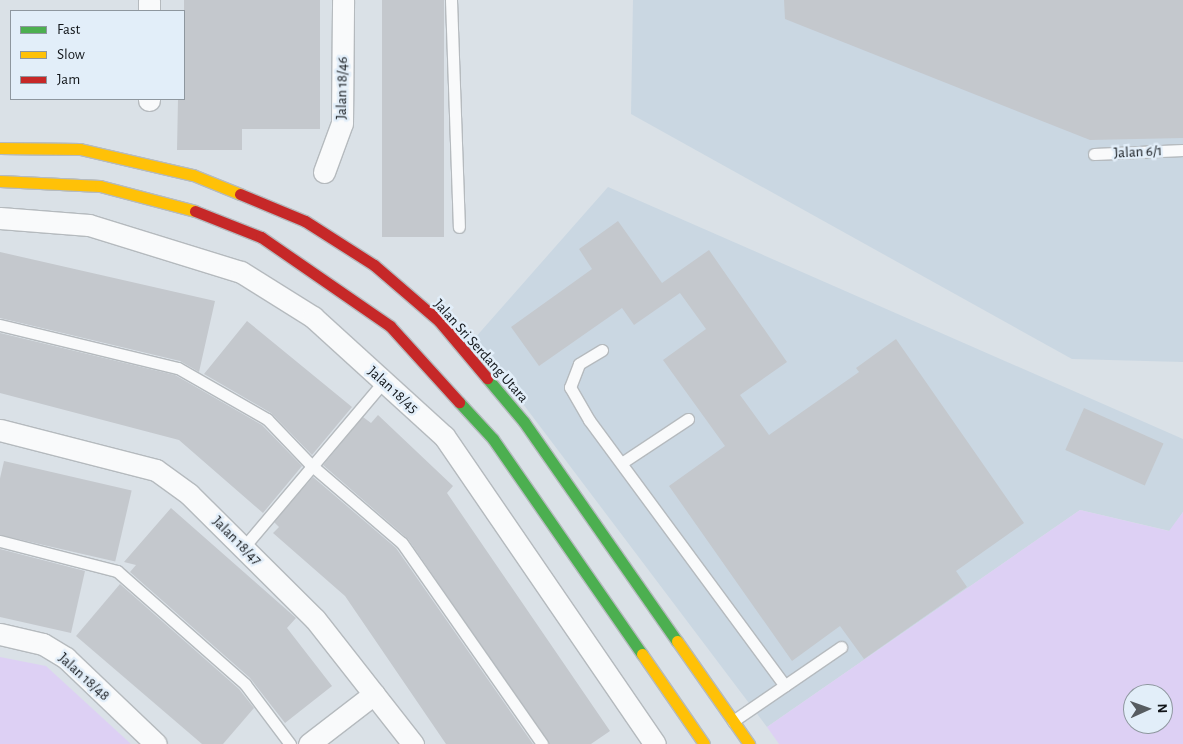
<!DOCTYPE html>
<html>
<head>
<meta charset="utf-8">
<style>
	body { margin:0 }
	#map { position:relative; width:1183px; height:744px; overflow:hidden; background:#dae1e7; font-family:"Alegreya Sans",sans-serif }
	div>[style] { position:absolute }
	.built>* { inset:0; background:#cad7e2 }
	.green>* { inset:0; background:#ddd0f4 }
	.building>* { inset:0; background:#c4c8cd; transform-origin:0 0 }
	.roads { filter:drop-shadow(1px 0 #b5babe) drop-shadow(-1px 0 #b5babe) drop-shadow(0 1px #b5babe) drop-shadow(0 -1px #b5babe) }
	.lane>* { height:11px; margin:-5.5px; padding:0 5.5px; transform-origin:5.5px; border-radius:5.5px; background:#f9fafb }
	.street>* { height:21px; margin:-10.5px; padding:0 10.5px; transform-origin:10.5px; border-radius:10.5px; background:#f9fafb }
	.fast>* { height:11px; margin:-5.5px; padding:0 5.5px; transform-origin:5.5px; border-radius:5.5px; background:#4caf50 }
	.slow>* { height:11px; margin:-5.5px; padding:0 5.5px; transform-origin:5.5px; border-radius:5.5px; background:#ffc107 }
	.jam>* { height:11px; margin:-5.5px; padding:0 5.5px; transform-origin:5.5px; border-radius:5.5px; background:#c62828 }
	span { translate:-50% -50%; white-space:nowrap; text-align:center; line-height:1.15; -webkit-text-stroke:5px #e2eef9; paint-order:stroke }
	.street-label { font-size:15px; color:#111519 }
	.legend { position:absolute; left:10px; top:10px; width:175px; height:90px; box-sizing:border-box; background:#e2eef9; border:1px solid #8e979f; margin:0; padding:6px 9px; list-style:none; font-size:15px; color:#111519 }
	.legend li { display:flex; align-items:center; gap:10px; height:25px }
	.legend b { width:25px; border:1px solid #8e979f }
	.north { position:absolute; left:1123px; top:684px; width:50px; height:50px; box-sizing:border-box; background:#e2eef9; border:1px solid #8e979f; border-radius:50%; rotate:88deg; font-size:14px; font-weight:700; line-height:20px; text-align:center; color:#111519 }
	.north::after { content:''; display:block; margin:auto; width:18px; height:22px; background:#575c61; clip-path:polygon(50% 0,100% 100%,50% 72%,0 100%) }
</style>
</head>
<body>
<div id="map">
	<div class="built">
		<div style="clip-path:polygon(633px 0,1183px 0,1183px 362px,1072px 359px,631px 114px)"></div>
		<div style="clip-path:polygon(608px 187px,1183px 439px,1183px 512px,1170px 531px,1080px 510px,767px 727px,474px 339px)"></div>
	</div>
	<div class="green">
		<div style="clip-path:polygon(evenodd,1080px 510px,1169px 531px,1183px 512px,1183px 744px,779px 744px,767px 727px,1080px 510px,1133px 694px,1163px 694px,1163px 724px,1133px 724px,1133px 694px)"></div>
		<div style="clip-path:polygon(0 657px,46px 666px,131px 744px,0 744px)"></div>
	</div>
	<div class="building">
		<div style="clip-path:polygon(184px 0,320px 0,320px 129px,242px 129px,242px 150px,177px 150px,178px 99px,184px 99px)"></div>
		<div style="left:382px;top:0;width:62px;height:237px"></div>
		<div style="clip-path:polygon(784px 0,1183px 0,1183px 138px,1090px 140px,785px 19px)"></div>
		<div style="clip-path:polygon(618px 221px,662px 283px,709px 250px,787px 362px,740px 395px,769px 435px,859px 372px,856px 368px,896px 339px,1024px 523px,956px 571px,967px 587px,864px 659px,840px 626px,792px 661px,669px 486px,725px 446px,663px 360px,706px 329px,680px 293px,634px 325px,622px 308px,539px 366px,511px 327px,592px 269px,579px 249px)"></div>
		<div style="clip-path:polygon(0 252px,215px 301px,199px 372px,180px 361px,0 318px)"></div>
		<div style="clip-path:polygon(247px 321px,352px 407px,312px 455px,271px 413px,204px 374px)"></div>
		<div style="clip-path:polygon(0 333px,175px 375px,262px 425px,302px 466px,263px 513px,179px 440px,0 393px)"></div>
		<div style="left:1084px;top:408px;width:87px;height:46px;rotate:24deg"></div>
		<div style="clip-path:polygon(378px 415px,453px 486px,447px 493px,610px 731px,591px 744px,549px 744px,408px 539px,323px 465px,363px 417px,371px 423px)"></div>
		<div style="left:4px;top:461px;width:131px;height:73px;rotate:13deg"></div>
		<div style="clip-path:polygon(313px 477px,396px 548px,533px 744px,446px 744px,345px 596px,273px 533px,279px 527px,274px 522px)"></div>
		<div style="clip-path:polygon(171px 508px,296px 618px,287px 628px,332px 686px,285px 723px,250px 678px,130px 572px,136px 565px,124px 562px)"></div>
		<div style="clip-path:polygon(0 549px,85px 571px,71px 633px,0 617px)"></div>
		<div style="clip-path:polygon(120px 584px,239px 689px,254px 708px,223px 744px,202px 744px,76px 636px)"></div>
	</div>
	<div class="roads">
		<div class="lane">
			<div style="left:451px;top:0;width:227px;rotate:88deg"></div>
			<div style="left:1094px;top:154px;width:89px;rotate:-2.6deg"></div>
			<div style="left:0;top:325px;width:183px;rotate:13.6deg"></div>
			<div style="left:178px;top:368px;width:103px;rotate:29.8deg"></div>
			<div style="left:267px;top:419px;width:62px;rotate:46.3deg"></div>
			<div style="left:310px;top:464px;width:121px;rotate:40.7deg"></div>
			<div style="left:402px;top:543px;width:245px;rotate:55.1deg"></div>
			<div style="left:602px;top:350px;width:27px;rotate:149deg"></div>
			<div style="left:579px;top:364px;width:25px;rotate:111deg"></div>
			<div style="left:570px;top:387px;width:38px;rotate:60deg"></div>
			<div style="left:589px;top:420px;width:330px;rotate:53.6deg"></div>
			<div style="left:623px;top:462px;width:78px;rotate:-33.5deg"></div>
			<div style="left:0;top:541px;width:121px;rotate:14.4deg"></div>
			<div style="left:117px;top:571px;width:171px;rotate:41.4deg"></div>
			<div style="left:245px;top:684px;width:75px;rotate:53.1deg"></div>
			<div style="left:243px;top:548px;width:219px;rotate:-49.8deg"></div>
			<div style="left:733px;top:721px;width:131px;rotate:-34.4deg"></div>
		</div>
		<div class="street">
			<div style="left:149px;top:11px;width:11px;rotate:-90deg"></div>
			<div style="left:149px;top:100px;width:1px;rotate:-90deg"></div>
			<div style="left:324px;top:172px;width:52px;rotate:-69.8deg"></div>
			<div style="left:342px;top:123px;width:123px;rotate:-89.5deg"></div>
			<div style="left:0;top:218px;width:89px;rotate:4.5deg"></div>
			<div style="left:89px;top:225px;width:159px;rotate:17.2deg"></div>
			<div style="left:241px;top:272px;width:85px;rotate:32deg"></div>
			<div style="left:313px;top:317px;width:177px;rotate:42.3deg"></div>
			<div style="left:444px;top:436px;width:373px;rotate:55.6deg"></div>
			<div style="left:0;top:430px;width:161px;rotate:14.4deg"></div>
			<div style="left:156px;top:470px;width:41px;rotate:36deg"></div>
			<div style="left:189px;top:494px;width:177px;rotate:44.8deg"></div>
			<div style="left:315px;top:619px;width:159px;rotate:51.9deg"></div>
			<div style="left:0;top:634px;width:44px;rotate:13.1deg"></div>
			<div style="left:43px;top:644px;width:27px;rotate:31deg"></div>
			<div style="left:66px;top:658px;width:124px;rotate:43.7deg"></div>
			<div style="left:309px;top:744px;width:82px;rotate:-37.6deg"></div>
		</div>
		<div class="fast">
			<div style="left:487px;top:378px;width:57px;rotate:49.9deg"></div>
			<div style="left:524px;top:422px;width:267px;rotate:55.1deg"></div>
			<div style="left:459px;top:402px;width:50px;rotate:47.4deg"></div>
			<div style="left:493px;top:439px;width:262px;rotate:55.3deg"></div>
		</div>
		<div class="slow">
			<div style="left:0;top:148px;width:80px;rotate:0.7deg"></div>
			<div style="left:80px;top:149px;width:116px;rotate:13deg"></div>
			<div style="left:193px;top:175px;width:51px;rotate:22deg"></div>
			<div style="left:0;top:181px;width:100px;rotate:2.9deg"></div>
			<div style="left:100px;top:186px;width:98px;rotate:14.7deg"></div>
			<div style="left:677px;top:641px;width:126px;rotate:55deg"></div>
			<div style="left:642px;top:654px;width:109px;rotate:55.4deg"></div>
		</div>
		<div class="jam">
			<div style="left:240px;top:194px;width:70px;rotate:22.6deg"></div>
			<div style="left:305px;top:221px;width:82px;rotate:32.5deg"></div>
			<div style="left:374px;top:265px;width:86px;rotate:40.7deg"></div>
			<div style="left:439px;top:321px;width:75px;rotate:49.9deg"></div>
			<div style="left:195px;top:211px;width:71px;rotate:21.5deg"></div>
			<div style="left:261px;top:237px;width:157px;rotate:34.6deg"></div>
			<div style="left:390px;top:326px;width:103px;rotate:47.8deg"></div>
		</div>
	</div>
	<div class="street-label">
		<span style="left:342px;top:88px;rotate:-89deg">Jalan 18/46</span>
		<span style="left:1138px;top:152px;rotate:-3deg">Jalan 6/1</span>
		<span style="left:481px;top:351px;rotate:48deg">Jalan Sri Serdang Utara</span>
		<span style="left:393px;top:390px;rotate:42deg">Jalan 18/45</span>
		<span style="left:237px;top:541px;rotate:45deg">Jalan 18/47</span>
		<span style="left:84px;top:677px;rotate:42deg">Jalan 18/48</span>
	</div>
	<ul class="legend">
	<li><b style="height:6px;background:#4caf50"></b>Fast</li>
	<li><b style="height:6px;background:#ffc107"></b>Slow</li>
	<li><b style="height:6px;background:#c62828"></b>Jam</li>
	</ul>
	<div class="north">N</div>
</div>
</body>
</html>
